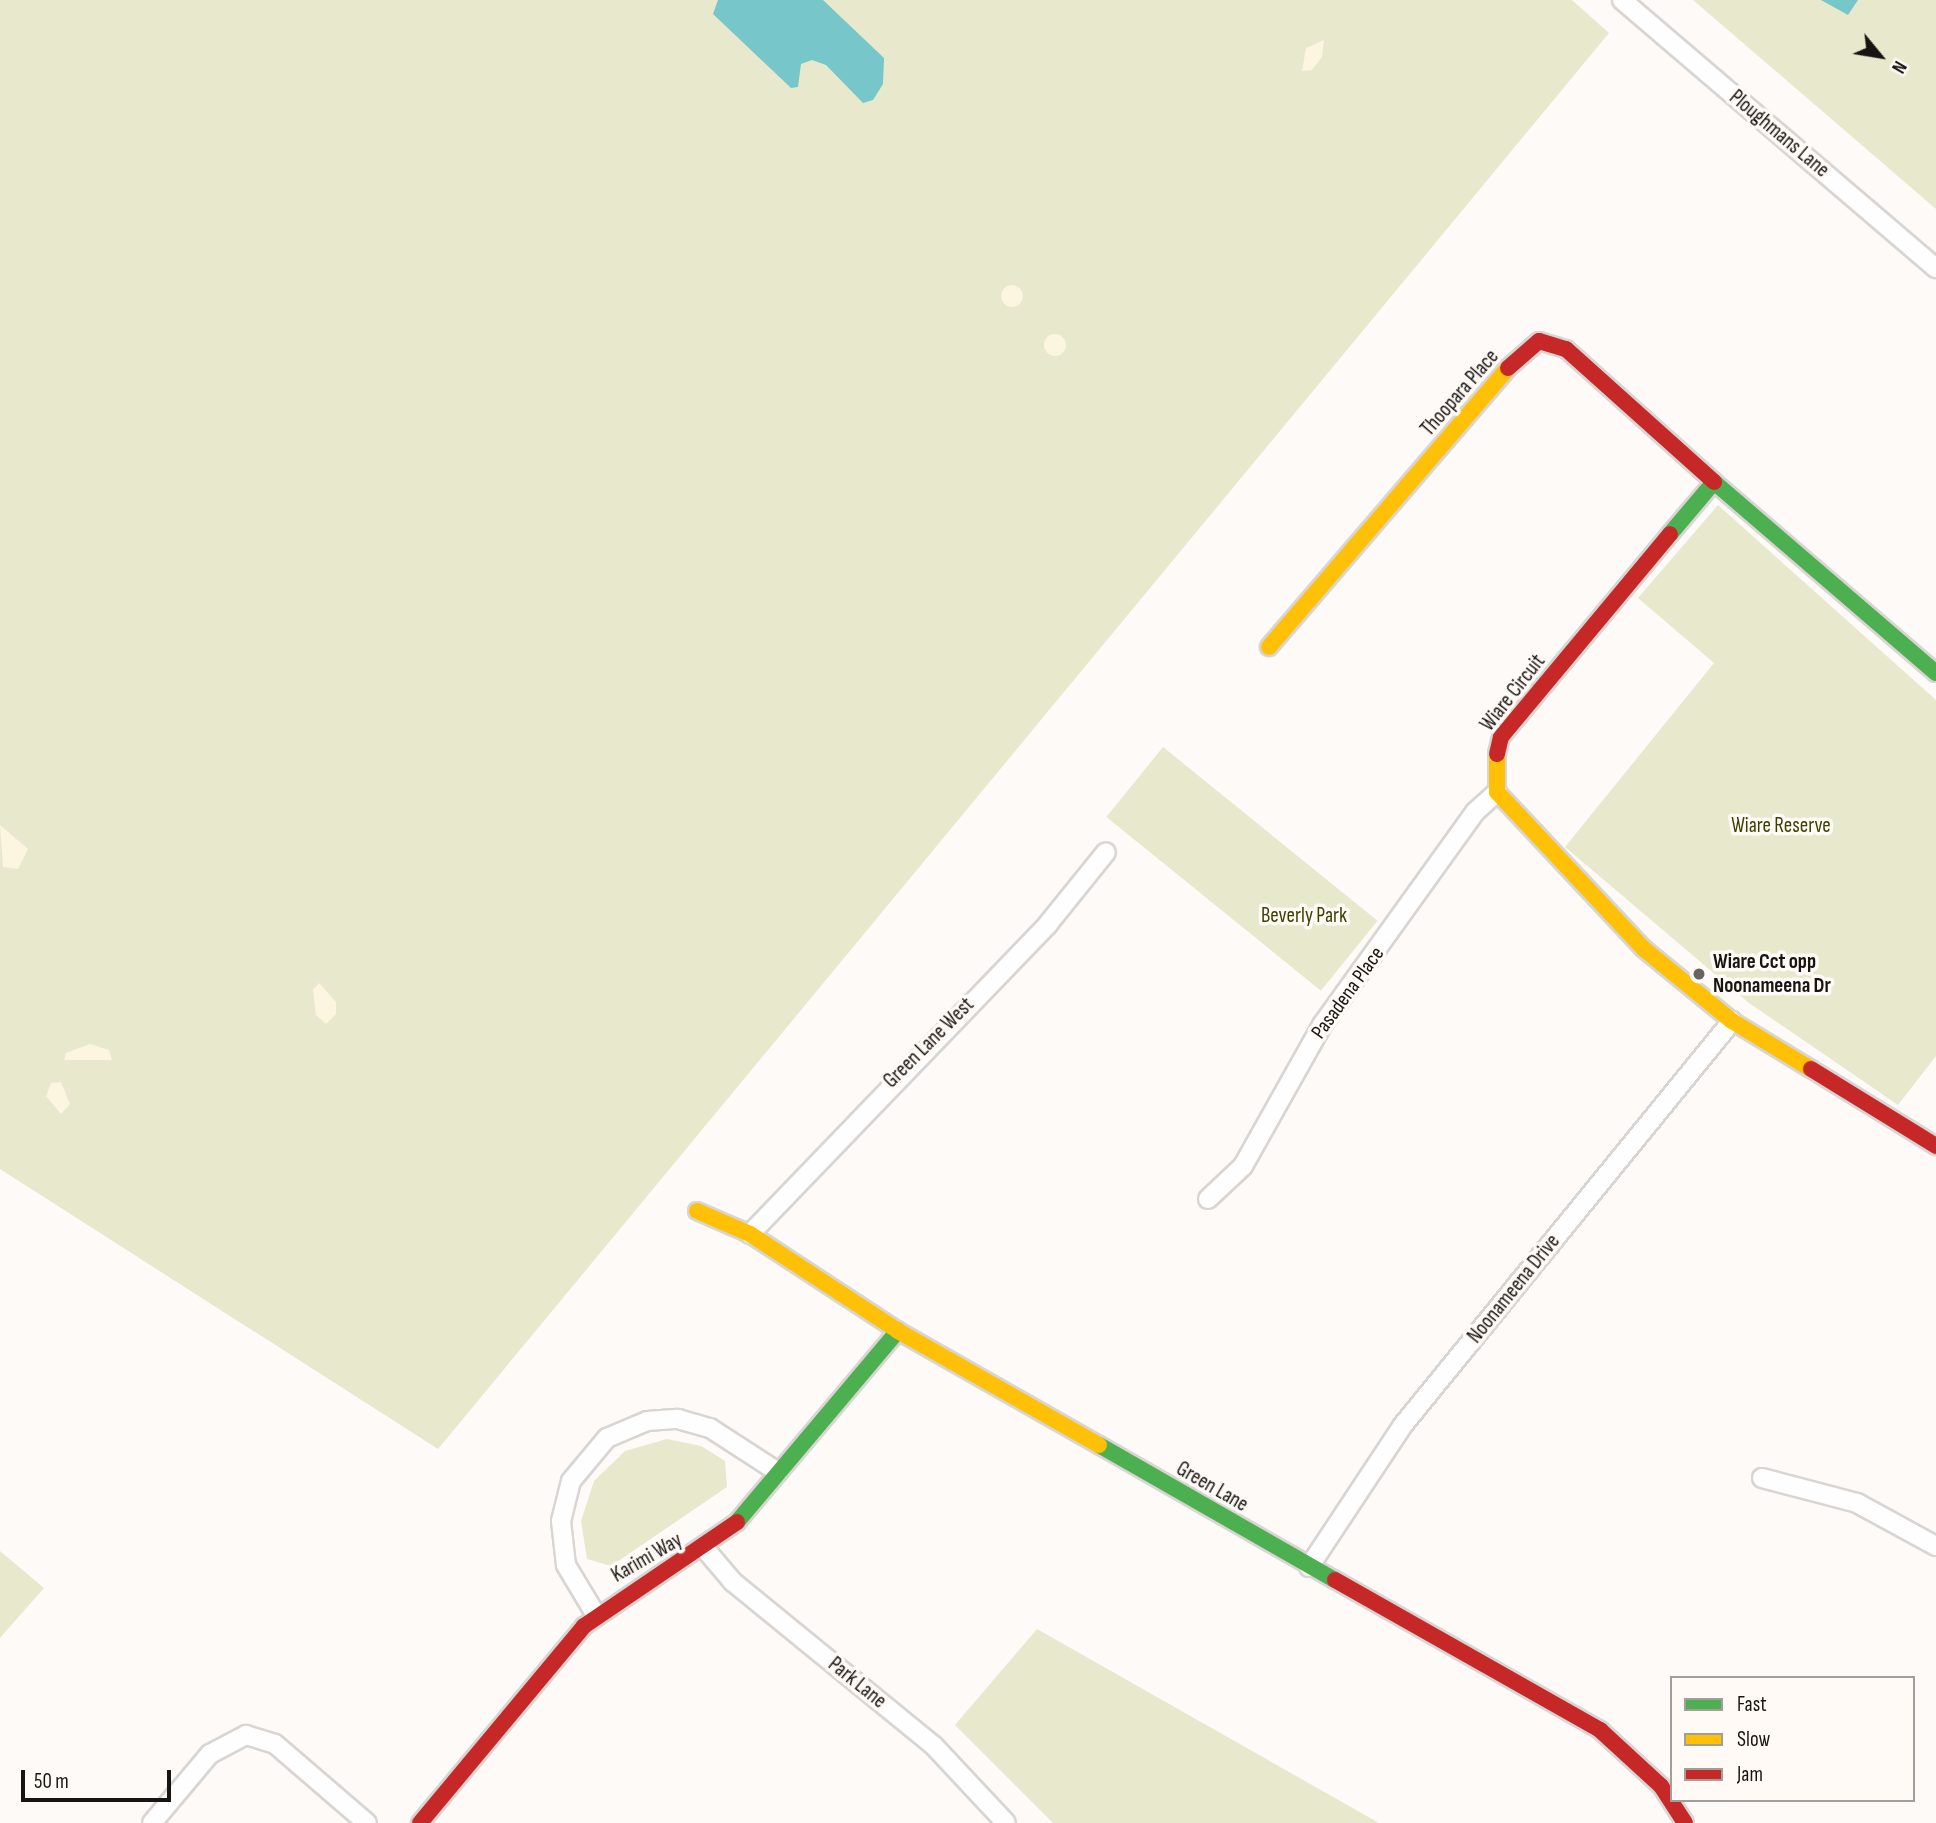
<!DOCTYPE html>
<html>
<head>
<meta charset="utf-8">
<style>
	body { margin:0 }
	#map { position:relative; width:1936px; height:1823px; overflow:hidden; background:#fdfaf8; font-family:"Sofia Sans Condensed",sans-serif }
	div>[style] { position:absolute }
	.green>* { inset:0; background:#e8e8cd; transform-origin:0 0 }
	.sand>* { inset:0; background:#fcf5e0 }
	.round { border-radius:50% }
	.water>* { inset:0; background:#77c6ca }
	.roads { filter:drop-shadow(2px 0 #d8d5d2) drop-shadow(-2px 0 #d8d5d2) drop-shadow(0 2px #d8d5d2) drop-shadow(0 -2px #d8d5d2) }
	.street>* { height:18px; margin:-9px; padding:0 9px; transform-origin:9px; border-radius:9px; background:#fffefe }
	.fast>* { height:16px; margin:-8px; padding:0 8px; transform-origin:8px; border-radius:8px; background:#4caf50 }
	.slow>* { height:16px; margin:-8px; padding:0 8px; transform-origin:8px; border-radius:8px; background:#ffc107 }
	.jam>* { height:16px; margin:-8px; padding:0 8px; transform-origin:8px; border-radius:8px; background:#c62828 }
	.dots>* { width:19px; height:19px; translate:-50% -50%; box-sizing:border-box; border:4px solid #fffaf6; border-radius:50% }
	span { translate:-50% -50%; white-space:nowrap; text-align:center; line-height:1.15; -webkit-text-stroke:7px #fffaf6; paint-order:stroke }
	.street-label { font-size:21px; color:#181411 }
	.park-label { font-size:21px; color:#3d3f00 }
	.poi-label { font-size:21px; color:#181411; font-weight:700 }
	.left { translate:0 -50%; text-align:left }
	.legend { position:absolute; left:1670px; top:1676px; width:245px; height:126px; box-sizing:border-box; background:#fffaf6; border:2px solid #a39e9a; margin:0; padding:9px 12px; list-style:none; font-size:21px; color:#181411 }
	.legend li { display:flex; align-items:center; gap:14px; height:35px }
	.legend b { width:35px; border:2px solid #a39e9a }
	.north { position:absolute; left:1845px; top:21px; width:70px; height:70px; -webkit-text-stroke:5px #fffaf6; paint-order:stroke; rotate:120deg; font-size:19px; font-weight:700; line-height:28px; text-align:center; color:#181411 }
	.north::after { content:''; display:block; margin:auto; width:24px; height:32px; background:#181411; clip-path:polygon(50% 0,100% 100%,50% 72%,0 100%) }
	.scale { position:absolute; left:21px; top:1770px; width:150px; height:32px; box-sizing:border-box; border:4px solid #181411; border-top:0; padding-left:9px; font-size:21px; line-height:24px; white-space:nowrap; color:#181411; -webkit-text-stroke:5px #fffaf6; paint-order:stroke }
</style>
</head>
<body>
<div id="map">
	<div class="green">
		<div style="clip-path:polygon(0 0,1572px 0,1609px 33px,438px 1449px,0 1169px)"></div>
		<div style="clip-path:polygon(1693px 0,1936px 0,1936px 209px)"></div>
		<div style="clip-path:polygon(1718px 505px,1936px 700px,1936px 1056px,1898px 1105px,1749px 1003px,1565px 847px,1714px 663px,1638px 598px)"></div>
		<div style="left:1163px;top:747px;width:276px;height:90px;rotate:39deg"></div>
		<div style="clip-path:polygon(667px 1439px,701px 1446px,725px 1461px,727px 1487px,611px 1566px,587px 1559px,581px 1521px,594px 1481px,625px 1451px)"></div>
		<div style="clip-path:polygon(0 1551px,44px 1588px,0 1638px)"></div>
		<div style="clip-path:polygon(1037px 1629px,1379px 1823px,1053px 1823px,955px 1725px)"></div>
	</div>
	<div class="sand">
		<div style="clip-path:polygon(1324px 40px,1322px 57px,1312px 70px,1302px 71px,1306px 48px)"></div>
		<div class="round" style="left:1001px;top:285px;width:22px;height:22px"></div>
		<div class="round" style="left:1044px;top:334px;width:22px;height:22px"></div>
		<div style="clip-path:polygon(0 825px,28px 849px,18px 869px,3px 867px)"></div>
		<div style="clip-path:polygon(319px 983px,336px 1002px,336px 1014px,326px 1024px,316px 1015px,313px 990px)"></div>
		<div style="clip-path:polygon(90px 1044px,109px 1050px,112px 1060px,64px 1060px,66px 1053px)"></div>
		<div style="clip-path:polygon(61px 1082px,70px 1104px,61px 1114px,46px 1096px,51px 1083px)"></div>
	</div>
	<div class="water">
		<div style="clip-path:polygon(718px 0,823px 0,884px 58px,883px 84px,873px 100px,863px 103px,826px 65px,812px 60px,801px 64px,798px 87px,791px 88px,713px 14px)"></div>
		<div style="clip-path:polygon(1821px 0,1858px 0,1848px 15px)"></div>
	</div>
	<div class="roads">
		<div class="street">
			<div style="left:1622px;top:0;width:413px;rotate:40.5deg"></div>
			<div style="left:1208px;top:1199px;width:48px;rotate:-43.3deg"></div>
			<div style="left:1243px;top:1166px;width:162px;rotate:-60.7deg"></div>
			<div style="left:1322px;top:1025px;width:262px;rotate:-54.3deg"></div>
			<div style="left:1475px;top:812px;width:30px;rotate:-42deg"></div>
			<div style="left:750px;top:1234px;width:430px;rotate:-46.1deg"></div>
			<div style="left:1048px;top:924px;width:92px;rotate:-51.1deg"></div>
			<div style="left:1762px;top:1478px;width:98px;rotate:14.7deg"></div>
			<div style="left:1857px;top:1503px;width:90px;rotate:28.6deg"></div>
			<div style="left:705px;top:1549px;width:43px;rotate:49.7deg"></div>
			<div style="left:733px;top:1582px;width:259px;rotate:39.2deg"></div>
			<div style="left:934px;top:1746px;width:105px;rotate:46.9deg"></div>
			<div style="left:1309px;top:1567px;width:170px;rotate:-56.5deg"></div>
			<div style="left:1403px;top:1425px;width:521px;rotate:-50.84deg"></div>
			<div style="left:596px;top:1615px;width:58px;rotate:-121deg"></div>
			<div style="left:566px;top:1565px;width:44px;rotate:-96.5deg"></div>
			<div style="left:561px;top:1521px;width:41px;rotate:-76deg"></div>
			<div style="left:571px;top:1481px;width:56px;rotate:-50.1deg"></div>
			<div style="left:607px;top:1438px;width:43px;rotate:-23deg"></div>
			<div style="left:647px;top:1421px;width:31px;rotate:-4deg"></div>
			<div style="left:678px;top:1419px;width:33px;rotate:16deg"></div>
			<div style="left:710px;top:1428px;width:81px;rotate:32.9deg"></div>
			<div style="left:152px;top:1823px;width:90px;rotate:-50deg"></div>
			<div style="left:210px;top:1754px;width:41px;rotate:-27.8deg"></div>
			<div style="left:246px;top:1735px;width:30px;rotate:17deg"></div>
			<div style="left:275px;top:1744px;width:121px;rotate:40.7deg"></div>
		</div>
		<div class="fast">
			<div style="left:1670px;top:534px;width:68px;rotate:-49.8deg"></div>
			<div style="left:1714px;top:482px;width:293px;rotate:40.7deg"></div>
			<div style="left:1099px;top:1445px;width:272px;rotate:29.8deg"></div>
			<div style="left:737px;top:1522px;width:250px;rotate:-49.9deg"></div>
		</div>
		<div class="slow">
			<div style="left:1269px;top:647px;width:367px;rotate:-49.4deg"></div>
			<div style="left:1497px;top:754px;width:38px;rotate:90deg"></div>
			<div style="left:1497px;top:792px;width:215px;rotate:46.9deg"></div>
			<div style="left:1644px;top:949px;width:114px;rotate:39.3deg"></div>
			<div style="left:1732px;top:1021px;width:92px;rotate:31.3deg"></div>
			<div style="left:697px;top:1211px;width:58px;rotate:23.5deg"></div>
			<div style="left:750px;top:1234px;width:177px;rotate:33.2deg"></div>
			<div style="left:898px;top:1331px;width:231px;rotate:29.6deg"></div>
		</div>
		<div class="jam">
			<div style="left:1508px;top:368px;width:41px;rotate:-41.1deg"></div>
			<div style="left:1539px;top:341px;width:28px;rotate:17deg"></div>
			<div style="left:1566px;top:349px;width:199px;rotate:41.9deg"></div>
			<div style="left:1497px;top:754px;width:17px;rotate:-77deg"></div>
			<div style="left:1501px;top:737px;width:264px;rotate:-50.2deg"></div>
			<div style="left:1811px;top:1069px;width:147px;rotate:31.6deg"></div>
			<div style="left:1335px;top:1580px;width:305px;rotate:29.5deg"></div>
			<div style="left:1600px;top:1730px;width:83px;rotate:42.6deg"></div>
			<div style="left:1661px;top:1786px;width:44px;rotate:57deg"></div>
			<div style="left:420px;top:1823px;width:256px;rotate:-50.2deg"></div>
			<div style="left:584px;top:1626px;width:185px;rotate:-34.2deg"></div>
		</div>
	</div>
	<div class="dots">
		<div style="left:1699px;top:974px;background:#686462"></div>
	</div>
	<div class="street-label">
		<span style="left:1779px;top:134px;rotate:40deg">Ploughmans Lane</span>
		<span style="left:1460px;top:393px;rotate:-49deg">Thoopara Place</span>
		<span style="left:1513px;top:693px;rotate:-52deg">Wiare Circuit</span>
		<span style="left:1348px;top:993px;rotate:-54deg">Pasadena Place</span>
		<span style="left:929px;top:1043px;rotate:-45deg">Green Lane West</span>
		<span style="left:1514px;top:1289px;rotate:-51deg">Noonameena Drive</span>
		<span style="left:1212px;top:1487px;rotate:30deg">Green Lane</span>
		<span style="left:647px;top:1558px;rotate:-30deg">Karimi Way</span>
		<span style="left:857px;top:1683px;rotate:39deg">Park Lane</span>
	</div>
	<div class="park-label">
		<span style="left:1781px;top:826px">Wiare Reserve</span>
		<span style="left:1304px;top:916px">Beverly Park</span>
	</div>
	<div class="poi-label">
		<span class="left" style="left:1713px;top:974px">Wiare Cct opp<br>Noonameena Dr</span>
	</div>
	<ul class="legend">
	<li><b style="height:9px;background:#4caf50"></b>Fast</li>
	<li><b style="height:9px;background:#ffc107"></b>Slow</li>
	<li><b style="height:9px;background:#c62828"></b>Jam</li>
	</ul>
	<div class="north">N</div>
	<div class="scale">50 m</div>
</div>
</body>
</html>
